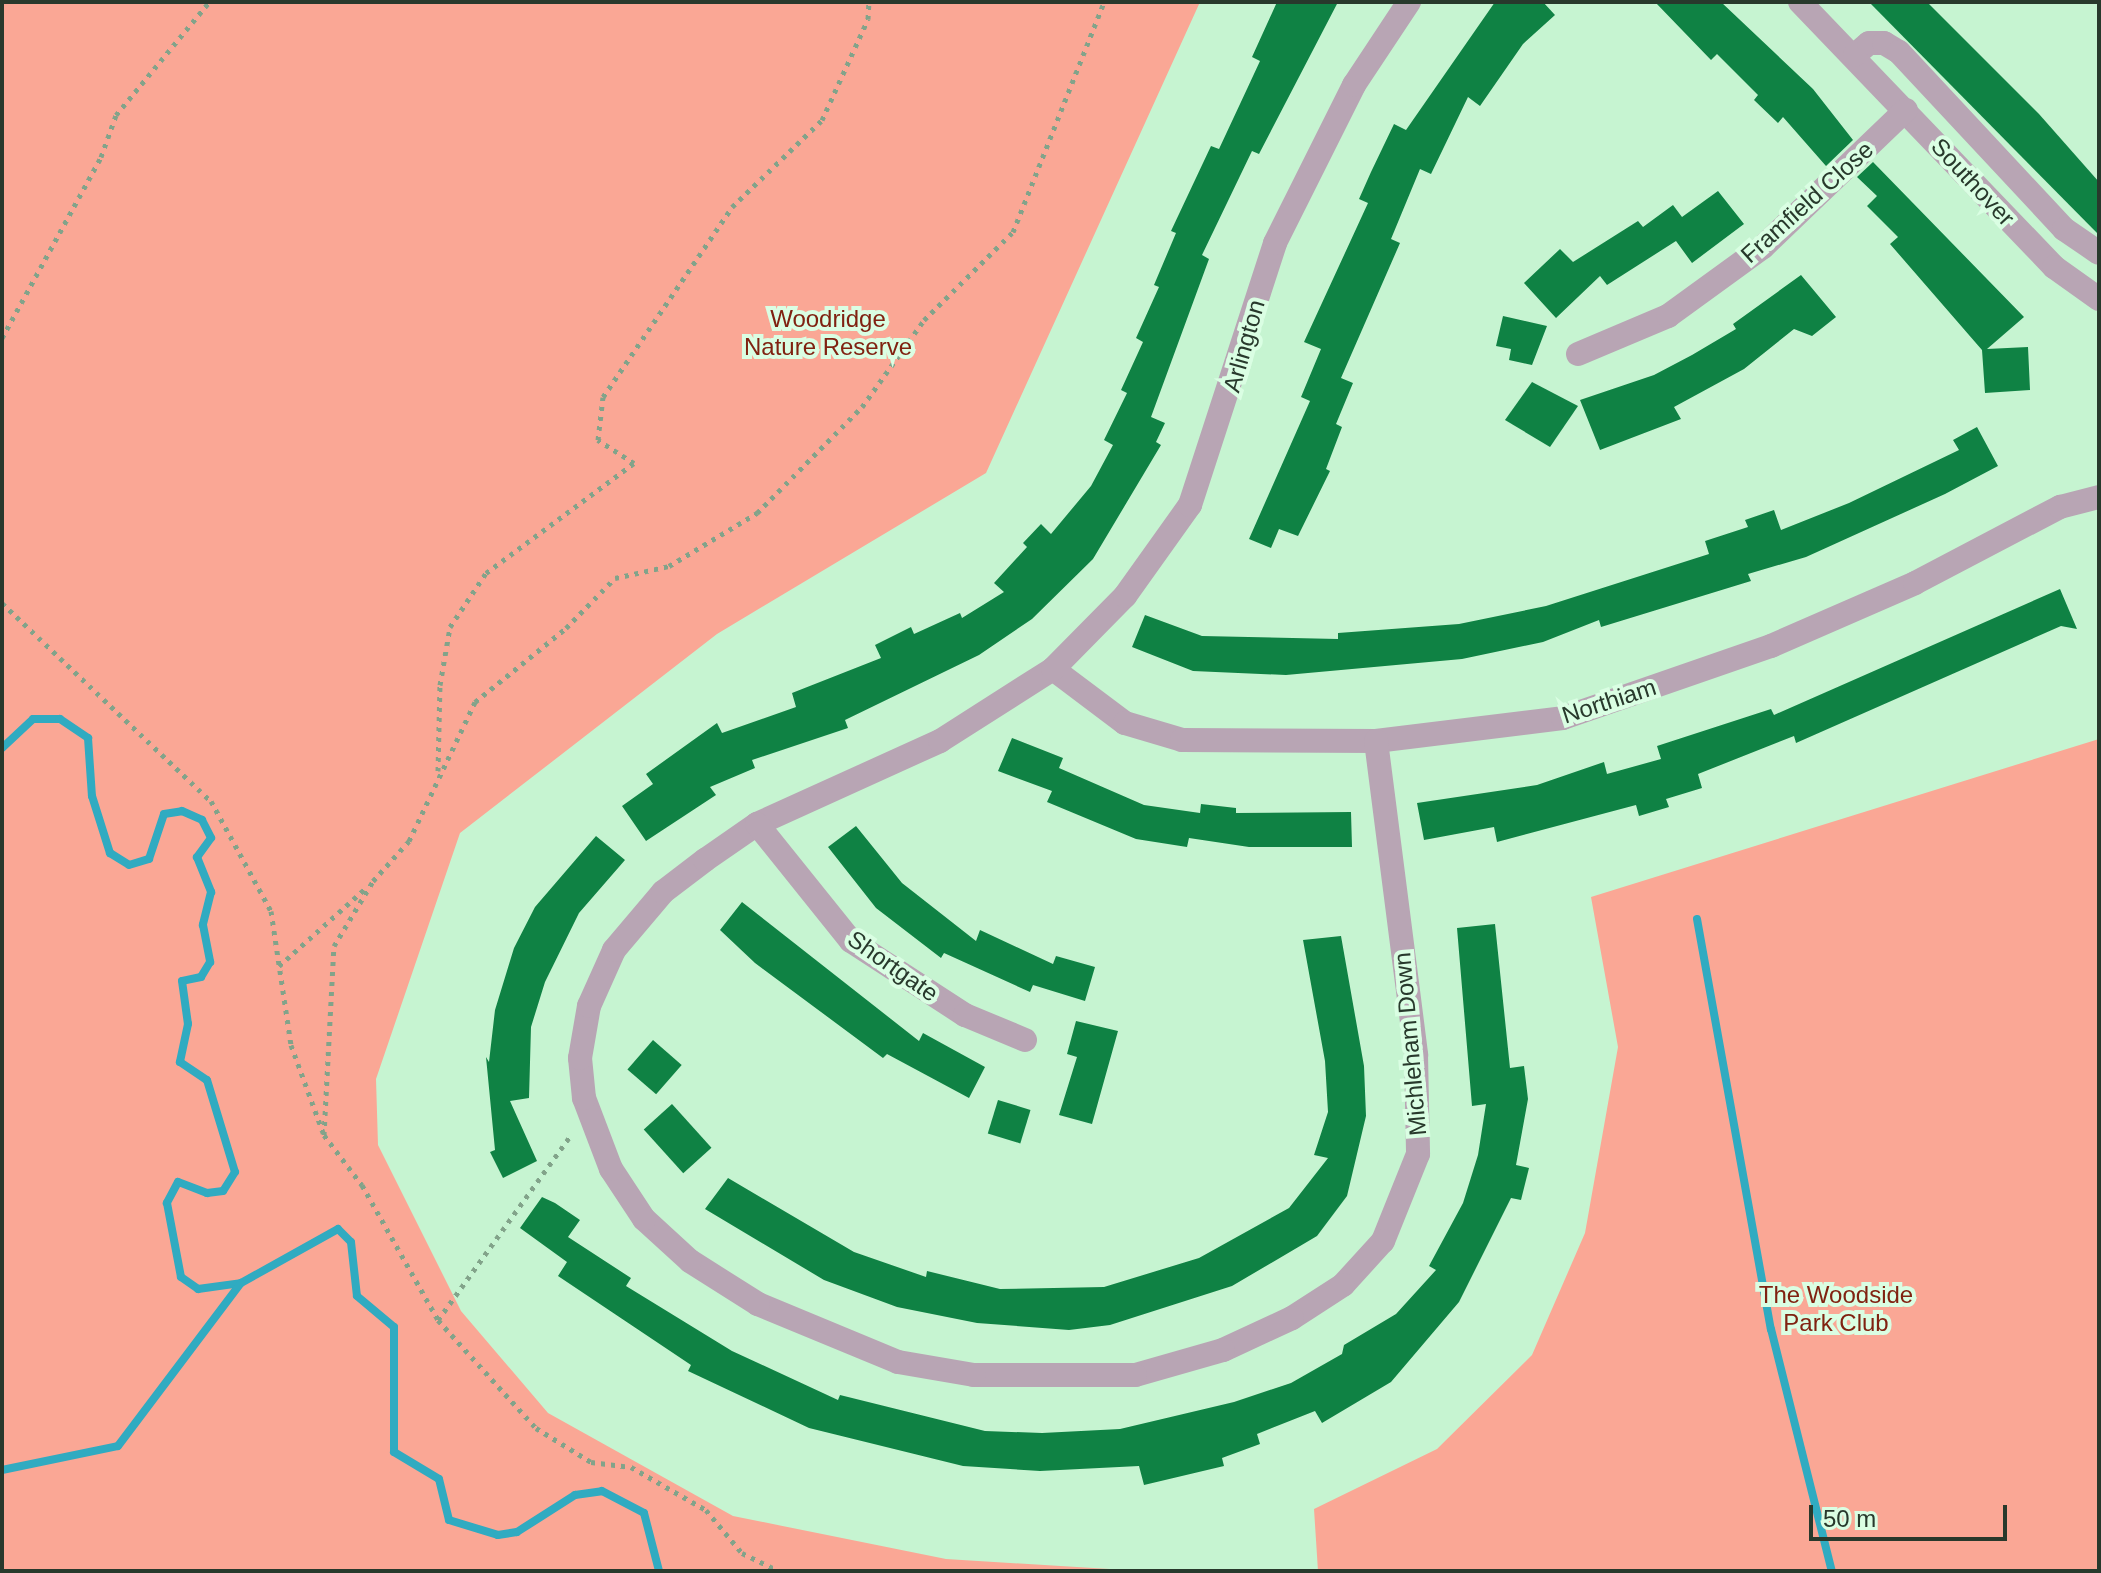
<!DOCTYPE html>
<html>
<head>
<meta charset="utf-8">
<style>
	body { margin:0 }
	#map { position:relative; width:2101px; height:1573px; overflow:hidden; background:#c6f4d1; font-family:Arial,sans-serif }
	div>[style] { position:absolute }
	.green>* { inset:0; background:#faa795 }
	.stream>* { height:8px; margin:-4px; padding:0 4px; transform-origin:4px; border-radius:4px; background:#30abc1 }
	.building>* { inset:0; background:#0f8244; transform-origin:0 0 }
	.path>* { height:5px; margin-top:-2.5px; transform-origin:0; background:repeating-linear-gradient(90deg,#82a38a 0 4px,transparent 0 10px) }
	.minor>* { height:24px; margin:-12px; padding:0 12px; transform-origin:12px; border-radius:12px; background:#b8a5b4 }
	span { translate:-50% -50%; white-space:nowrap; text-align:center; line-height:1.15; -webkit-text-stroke:8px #dafee3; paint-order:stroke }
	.street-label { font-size:24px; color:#28392c }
	.park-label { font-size:24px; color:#802211 }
	.frame { position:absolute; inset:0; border:4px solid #28392c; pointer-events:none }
	.scale { position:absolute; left:1809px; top:1505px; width:198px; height:36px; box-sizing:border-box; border:4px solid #28392c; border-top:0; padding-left:10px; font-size:24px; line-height:28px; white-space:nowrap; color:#28392c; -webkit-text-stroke:6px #dafee3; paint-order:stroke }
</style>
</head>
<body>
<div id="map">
	<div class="green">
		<div style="clip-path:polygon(2px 2px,1200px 2px,986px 473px,717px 634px,460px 833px,376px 1079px,378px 1145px,461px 1311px,548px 1413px,733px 1516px,946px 1559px,1142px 1571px,2px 1571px)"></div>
		<div style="clip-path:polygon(2099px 739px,2099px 1571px,1318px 1571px,1314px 1509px,1437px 1449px,1532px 1355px,1585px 1233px,1618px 1047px,1591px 897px)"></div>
	</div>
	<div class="stream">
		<div style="left:2px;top:748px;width:42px;rotate:-43.1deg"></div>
		<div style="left:33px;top:719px;width:27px"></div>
		<div style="left:60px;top:719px;width:34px;rotate:34deg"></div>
		<div style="left:88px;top:738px;width:58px;rotate:86.1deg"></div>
		<div style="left:92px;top:796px;width:60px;rotate:72.5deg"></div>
		<div style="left:110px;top:853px;width:22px;rotate:32deg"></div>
		<div style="left:129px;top:865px;width:21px;rotate:-17deg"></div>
		<div style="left:149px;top:859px;width:47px;rotate:-71.6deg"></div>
		<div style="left:164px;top:814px;width:18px;rotate:-9deg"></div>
		<div style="left:182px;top:811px;width:22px;rotate:24deg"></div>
		<div style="left:202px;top:820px;width:20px;rotate:63deg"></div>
		<div style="left:211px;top:838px;width:24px;rotate:126deg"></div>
		<div style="left:197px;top:857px;width:38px;rotate:68deg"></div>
		<div style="left:211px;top:892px;width:34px;rotate:104deg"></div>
		<div style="left:203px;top:925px;width:38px;rotate:79deg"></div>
		<div style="left:210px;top:962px;width:17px;rotate:121deg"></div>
		<div style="left:201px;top:977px;width:19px;rotate:168deg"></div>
		<div style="left:182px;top:981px;width:43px;rotate:82.1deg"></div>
		<div style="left:188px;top:1024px;width:39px;rotate:102deg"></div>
		<div style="left:180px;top:1062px;width:32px;rotate:34deg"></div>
		<div style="left:207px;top:1080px;width:96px;rotate:73.1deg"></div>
		<div style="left:235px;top:1172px;width:22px;rotate:122deg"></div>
		<div style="left:223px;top:1191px;width:16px;rotate:173deg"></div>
		<div style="left:207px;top:1193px;width:31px;rotate:-159deg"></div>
		<div style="left:178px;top:1182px;width:24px;rotate:118deg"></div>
		<div style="left:167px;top:1203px;width:75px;rotate:79.3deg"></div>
		<div style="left:181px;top:1277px;width:21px;rotate:35deg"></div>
		<div style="left:198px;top:1289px;width:43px;rotate:-7.9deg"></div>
		<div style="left:241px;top:1283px;width:111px;rotate:-29.1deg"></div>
		<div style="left:338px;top:1229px;width:18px;rotate:45deg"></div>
		<div style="left:351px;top:1242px;width:54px;rotate:83.7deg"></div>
		<div style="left:357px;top:1296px;width:48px;rotate:40deg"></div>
		<div style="left:394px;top:1327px;width:125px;rotate:90deg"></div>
		<div style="left:394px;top:1452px;width:52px;rotate:31deg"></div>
		<div style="left:439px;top:1479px;width:42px;rotate:76.3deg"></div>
		<div style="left:449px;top:1520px;width:51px;rotate:17deg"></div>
		<div style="left:498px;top:1535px;width:19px;rotate:-9deg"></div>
		<div style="left:517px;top:1532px;width:69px;rotate:-32.5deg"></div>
		<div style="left:575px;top:1495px;width:27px;rotate:-8deg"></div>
		<div style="left:602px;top:1491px;width:47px;rotate:27.6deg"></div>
		<div style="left:644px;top:1513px;width:60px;rotate:75.5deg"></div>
		<div style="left:1697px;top:919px;width:417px;rotate:79.8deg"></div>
		<div style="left:1771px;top:1329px;width:250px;rotate:75.9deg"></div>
		<div style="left:2px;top:1470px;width:118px;rotate:-11.7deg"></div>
		<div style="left:118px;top:1446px;width:204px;rotate:-53deg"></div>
	</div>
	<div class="building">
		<div style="clip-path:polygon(1277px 2px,1338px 2px,1259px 154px,1252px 151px,1202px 255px,1209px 259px,1151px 417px,1165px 423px,1156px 442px,1161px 445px,1093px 559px,1032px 619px,979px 655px,845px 720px,848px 728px,752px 760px,755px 768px,710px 787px,716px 795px,646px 841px,622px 806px,653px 784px,646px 774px,717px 723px,722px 733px,796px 707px,792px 693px,881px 658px,875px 645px,911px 627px,914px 634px,960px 613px,962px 618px,1004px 592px,994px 583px,1027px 547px,1023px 543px,1041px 524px,1051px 534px,1091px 486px,1113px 445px,1104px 440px,1127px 393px,1121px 390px,1143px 342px,1136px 338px,1159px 287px,1154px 285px,1176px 233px,1171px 231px,1211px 146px,1219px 149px,1247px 89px,1260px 61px,1252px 57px)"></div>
		<div style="clip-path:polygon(1495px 2px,1543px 2px,1555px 15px,1523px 44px,1480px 106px,1468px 97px,1431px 174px,1420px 169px,1391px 239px,1400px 243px,1341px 378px,1353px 383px,1336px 424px,1342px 427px,1326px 469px,1330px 471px,1298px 536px,1279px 529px,1271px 548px,1249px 539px,1310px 401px,1301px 397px,1321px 349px,1304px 342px,1368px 203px,1359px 199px,1371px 172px,1394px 124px,1406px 130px)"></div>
		<div style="clip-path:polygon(1655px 2px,1721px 2px,1813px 89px,1853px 140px,1826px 166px,1783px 117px,1778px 123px,1754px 100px,1758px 95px,1717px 54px,1711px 60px)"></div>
		<div style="clip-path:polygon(1869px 2px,1927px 2px,2039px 114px,2099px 182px,2099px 235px)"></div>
		<div style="clip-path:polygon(1873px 162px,2024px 317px,1987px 349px,2028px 347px,2030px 390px,1985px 393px,1982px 350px,1890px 244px,1898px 237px,1867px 206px,1877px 196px,1857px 177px)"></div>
		<div style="clip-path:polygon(1718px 191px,1744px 224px,1692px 263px,1676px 241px,1607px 285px,1600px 276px,1556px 318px,1524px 283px,1560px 249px,1573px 262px,1638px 221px,1643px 227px,1673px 205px,1682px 217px)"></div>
		<div style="clip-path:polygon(1801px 275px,1836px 317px,1812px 336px,1794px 329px,1744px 369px,1674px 407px,1681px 419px,1600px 450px,1580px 400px,1654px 375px,1692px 355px,1736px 329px,1733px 324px)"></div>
		<div style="clip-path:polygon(1503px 316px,1547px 326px,1532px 365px,1509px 360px,1511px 349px,1496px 346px)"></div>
		<div style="clip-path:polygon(1532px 382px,1578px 406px,1550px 447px,1505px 420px)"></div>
		<div style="clip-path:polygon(1977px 427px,1998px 466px,1945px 494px,1806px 557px,1748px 574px,1751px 581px,1601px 627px,1599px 620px,1543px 642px,1462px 659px,1286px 675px,1193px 671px,1132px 647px,1145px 615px,1202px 636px,1338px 639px,1338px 633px,1459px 624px,1546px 606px,1709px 554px,1705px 541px,1748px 527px,1745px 520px,1774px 510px,1781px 530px,1849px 503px,1959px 450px,1953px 440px)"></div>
		<div style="clip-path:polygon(2060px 589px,2077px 629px,2061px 626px,1796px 743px,1794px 736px,1698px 774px,1702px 788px,1666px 799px,1669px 807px,1639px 816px,1636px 805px,1497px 842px,1494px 827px,1424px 840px,1417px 803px,1537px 785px,1604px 762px,1607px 774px,1661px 759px,1657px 746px,1771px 709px,1774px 715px)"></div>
		<div style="clip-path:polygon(1012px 738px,1063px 758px,1059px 768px,1144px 805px,1200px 813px,1201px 804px,1236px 808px,1236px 813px,1351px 812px,1352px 847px,1249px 847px,1189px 838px,1187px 847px,1136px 839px,1047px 802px,1052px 791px,998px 771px)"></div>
		<div style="clip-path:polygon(856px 826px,902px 883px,976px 941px,980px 930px,1053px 964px,1056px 956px,1095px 967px,1085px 1001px,1033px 985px,1030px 992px,944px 953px,941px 958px,876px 908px,828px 847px)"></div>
		<div style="clip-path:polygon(596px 836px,625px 860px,579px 913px,545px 982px,531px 1027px,529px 1098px,510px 1101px,537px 1161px,503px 1178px,490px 1152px,495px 1150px,486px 1057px,489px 1062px,495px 1010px,514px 948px,535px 907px)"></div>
		<div style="clip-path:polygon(742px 902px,919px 1041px,923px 1033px,985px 1067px,969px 1098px,887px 1054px,883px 1058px,755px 963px,720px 930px)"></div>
		<div style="clip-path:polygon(1495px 924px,1510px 1068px,1524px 1066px,1528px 1099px,1516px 1165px,1529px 1168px,1521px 1200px,1511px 1198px,1459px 1302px,1391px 1382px,1322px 1423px,1315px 1411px,1257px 1434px,1260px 1444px,1222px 1458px,1224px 1466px,1144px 1485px,1139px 1466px,1040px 1471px,963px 1466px,809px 1428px,688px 1371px,691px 1365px,558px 1276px,567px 1262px,520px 1228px,542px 1197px,555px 1203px,580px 1220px,568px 1237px,631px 1278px,626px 1286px,732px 1351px,838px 1400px,840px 1395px,985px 1431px,1042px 1433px,1120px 1429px,1234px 1402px,1291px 1383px,1342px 1354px,1344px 1345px,1396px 1314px,1436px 1270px,1429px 1266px,1463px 1203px,1478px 1155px,1486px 1104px,1472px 1106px,1457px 928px)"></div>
		<div style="clip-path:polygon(1341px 936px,1364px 1066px,1366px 1116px,1347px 1196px,1317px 1236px,1232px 1286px,1110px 1325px,1069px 1330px,977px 1323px,897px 1307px,824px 1280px,705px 1209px,728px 1178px,854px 1252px,926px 1277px,927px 1271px,1000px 1289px,1104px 1287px,1199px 1258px,1289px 1208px,1328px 1158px,1314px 1155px,1328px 1112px,1325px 1061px,1303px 940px)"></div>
		<div style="clip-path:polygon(1076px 1021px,1118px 1031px,1092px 1124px,1059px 1115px,1077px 1057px,1067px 1054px)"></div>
		<div style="left:653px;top:1040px;width:38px;height:39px;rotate:41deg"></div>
		<div style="left:998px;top:1100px;width:34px;height:35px;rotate:17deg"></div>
		<div style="left:672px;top:1104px;width:59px;height:38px;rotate:48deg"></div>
	</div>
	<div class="path">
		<div style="left:2px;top:338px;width:206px;rotate:-61.3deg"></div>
		<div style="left:101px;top:157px;width:45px;rotate:-70.3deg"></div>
		<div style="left:116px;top:115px;width:146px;rotate:-50.5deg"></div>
		<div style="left:2px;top:603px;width:288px;rotate:43.5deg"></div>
		<div style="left:211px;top:801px;width:125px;rotate:61.4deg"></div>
		<div style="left:271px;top:911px;width:135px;rotate:81.5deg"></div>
		<div style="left:291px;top:1045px;width:96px;rotate:69.9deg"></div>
		<div style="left:324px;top:1135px;width:63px;rotate:52.8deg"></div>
		<div style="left:362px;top:1185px;width:155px;rotate:60.6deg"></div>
		<div style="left:438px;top:1320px;width:146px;rotate:47.8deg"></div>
		<div style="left:536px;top:1428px;width:65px;rotate:31.7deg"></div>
		<div style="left:591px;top:1462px;width:40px;rotate:7.1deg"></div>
		<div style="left:631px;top:1467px;width:86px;rotate:29.8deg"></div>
		<div style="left:706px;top:1510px;width:56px;rotate:50.1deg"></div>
		<div style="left:742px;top:1553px;width:41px;rotate:25.9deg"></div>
		<div style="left:438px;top:771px;width:86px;rotate:-88.7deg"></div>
		<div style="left:440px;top:685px;width:59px;rotate:-80.2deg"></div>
		<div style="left:450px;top:627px;width:65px;rotate:-56.3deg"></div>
		<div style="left:486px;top:573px;width:184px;rotate:-36.6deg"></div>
		<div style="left:634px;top:463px;width:43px;rotate:-147.4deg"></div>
		<div style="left:598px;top:440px;width:43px;rotate:-83.4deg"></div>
		<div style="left:603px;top:397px;width:230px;rotate:-55.8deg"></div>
		<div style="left:732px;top:207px;width:125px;rotate:-44deg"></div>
		<div style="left:822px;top:120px;width:111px;rotate:-65.5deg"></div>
		<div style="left:868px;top:19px;width:17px;rotate:-87deg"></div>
		<div style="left:279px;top:966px;width:118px;rotate:-41.9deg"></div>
		<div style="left:324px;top:1135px;width:189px;rotate:-87deg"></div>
		<div style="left:334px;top:946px;width:76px;rotate:-59deg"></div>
		<div style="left:373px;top:881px;width:54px;rotate:-48deg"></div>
		<div style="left:409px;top:841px;width:154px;rotate:-64.6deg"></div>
		<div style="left:475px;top:702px;width:117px;rotate:-39.1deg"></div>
		<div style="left:566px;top:628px;width:70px;rotate:-45.6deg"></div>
		<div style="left:615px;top:578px;width:55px;rotate:-12.5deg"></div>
		<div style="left:669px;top:566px;width:103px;rotate:-31.1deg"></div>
		<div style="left:757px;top:513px;width:149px;rotate:-45.3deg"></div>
		<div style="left:862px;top:407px;width:107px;rotate:-54.5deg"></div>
		<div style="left:924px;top:320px;width:125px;rotate:-44.7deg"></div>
		<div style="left:1013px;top:232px;width:247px;rotate:-68.4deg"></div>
		<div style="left:438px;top:1320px;width:228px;rotate:-54.3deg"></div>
	</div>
	<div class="minor">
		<div style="left:1800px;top:2px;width:367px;rotate:46.2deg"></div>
		<div style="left:2054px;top:267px;width:55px;rotate:35.4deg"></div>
		<div style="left:1855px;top:55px;width:18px;rotate:-41deg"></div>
		<div style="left:1869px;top:43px;width:15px"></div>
		<div style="left:1884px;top:43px;width:17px;rotate:31deg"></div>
		<div style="left:1899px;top:52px;width:242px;rotate:47deg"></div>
		<div style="left:2064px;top:229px;width:42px;rotate:34.4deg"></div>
		<div style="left:1578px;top:354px;width:98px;rotate:-22.9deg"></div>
		<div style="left:1668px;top:316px;width:117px;rotate:-36deg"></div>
		<div style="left:1763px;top:247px;width:198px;rotate:-43.8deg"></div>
		<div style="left:1053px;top:669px;width:90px;rotate:36.9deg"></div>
		<div style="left:1125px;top:723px;width:59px;rotate:16.6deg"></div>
		<div style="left:1182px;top:740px;width:194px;rotate:0.3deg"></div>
		<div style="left:1376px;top:741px;width:188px;rotate:-7deg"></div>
		<div style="left:1563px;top:718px;width:220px;rotate:-19.1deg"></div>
		<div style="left:1771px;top:646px;width:157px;rotate:-23.6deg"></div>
		<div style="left:1915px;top:583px;width:164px;rotate:-27.7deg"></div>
		<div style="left:2060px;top:507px;width:40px;rotate:-14.4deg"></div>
		<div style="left:1376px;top:741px;width:317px;rotate:82.7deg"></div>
		<div style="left:1416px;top:1055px;width:99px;rotate:88.8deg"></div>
		<div style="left:1418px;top:1154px;width:94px;rotate:111.9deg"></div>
		<div style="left:1383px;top:1241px;width:59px;rotate:132.3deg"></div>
		<div style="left:1343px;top:1285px;width:61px;rotate:147.1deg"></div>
		<div style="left:1292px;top:1318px;width:76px;rotate:155.1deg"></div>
		<div style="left:1223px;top:1350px;width:91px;rotate:164.1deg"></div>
		<div style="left:1135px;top:1375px;width:161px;rotate:180deg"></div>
		<div style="left:974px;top:1375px;width:77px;rotate:-170.3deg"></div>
		<div style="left:898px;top:1362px;width:152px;rotate:-157.5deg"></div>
		<div style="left:758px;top:1304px;width:80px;rotate:-147.7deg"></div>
		<div style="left:690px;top:1261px;width:62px;rotate:-137.6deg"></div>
		<div style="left:644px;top:1219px;width:60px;rotate:-123.4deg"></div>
		<div style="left:611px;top:1169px;width:76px;rotate:-110.8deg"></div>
		<div style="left:584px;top:1098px;width:40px;rotate:-95.7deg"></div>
		<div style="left:580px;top:1058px;width:53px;rotate:-80.2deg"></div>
		<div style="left:589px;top:1006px;width:61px;rotate:-65.9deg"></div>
		<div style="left:614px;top:950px;width:76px;rotate:-49.8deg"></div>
		<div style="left:663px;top:892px;width:53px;rotate:-37.3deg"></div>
		<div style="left:705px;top:860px;width:63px;rotate:-34.7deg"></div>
		<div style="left:757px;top:824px;width:201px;rotate:-24.4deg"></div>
		<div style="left:940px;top:741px;width:134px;rotate:-32.5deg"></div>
		<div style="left:1053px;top:669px;width:103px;rotate:-45.4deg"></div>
		<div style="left:1125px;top:596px;width:112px;rotate:-54.5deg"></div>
		<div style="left:1190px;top:505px;width:275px;rotate:-72deg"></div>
		<div style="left:1275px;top:243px;width:177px;rotate:-63.4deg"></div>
		<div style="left:1354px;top:85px;width:100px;rotate:-56.5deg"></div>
		<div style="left:757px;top:824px;width:150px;rotate:51.2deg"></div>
		<div style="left:851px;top:941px;width:136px;rotate:33deg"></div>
		<div style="left:965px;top:1015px;width:65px;rotate:22.6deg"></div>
	</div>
	<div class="street-label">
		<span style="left:1973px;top:182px;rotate:47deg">Southover</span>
		<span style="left:1807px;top:202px;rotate:-42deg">Framfield Close</span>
		<span style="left:1244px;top:346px;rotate:-74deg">Arlington</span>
		<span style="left:1609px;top:701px;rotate:-18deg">Northiam</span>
		<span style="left:893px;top:966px;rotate:35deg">Shortgate</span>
		<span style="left:1410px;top:1044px;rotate:-95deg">Michleham Down</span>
	</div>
	<div class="park-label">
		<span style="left:828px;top:333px">Woodridge<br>Nature Reserve</span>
		<span style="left:1836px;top:1309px">The Woodside<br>Park Club</span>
	</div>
	<div class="frame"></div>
	<div class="scale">50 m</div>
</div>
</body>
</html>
